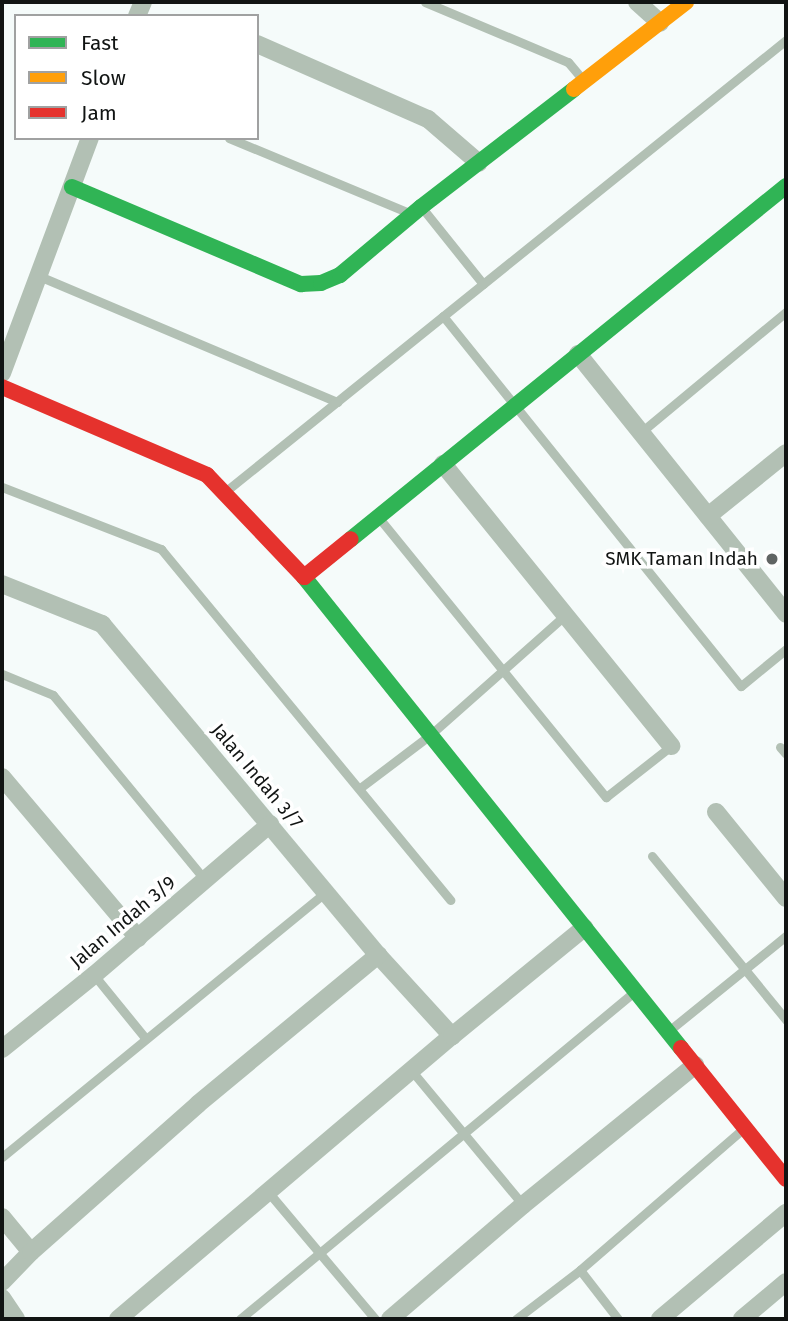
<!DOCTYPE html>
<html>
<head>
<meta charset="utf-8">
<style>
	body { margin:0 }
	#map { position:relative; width:788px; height:1321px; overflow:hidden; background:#f5fbfa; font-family:"Fira Sans",sans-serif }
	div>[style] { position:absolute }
	.lane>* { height:9px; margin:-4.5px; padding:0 4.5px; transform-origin:4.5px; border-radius:4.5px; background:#b2c0b4 }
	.street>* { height:18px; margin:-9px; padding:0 9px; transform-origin:9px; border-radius:9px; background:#b2c0b4 }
	.fast>* { height:16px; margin:-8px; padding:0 8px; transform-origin:8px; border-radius:8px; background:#30b455 }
	.slow>* { height:16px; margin:-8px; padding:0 8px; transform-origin:8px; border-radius:8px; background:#ff9f0a }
	.jam>* { height:16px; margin:-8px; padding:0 8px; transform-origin:8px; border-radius:8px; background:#e5322d }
	.dots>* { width:19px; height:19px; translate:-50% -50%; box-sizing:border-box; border:4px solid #fff; border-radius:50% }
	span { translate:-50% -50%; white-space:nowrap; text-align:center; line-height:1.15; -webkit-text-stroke:7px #fff; paint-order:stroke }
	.poi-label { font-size:19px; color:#111413 }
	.right { translate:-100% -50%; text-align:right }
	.street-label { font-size:19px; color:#111413 }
	.frame { position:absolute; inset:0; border:4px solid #111413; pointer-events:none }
	.legend { position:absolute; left:14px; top:14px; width:245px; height:126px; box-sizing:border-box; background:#fff; border:2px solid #a0a1a1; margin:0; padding:9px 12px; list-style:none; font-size:21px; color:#111413 }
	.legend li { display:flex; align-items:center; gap:14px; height:35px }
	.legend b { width:35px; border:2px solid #a0a1a1 }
</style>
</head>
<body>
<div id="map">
	<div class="lane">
		<div style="left:425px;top:2px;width:155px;rotate:22.8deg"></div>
		<div style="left:568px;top:62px;width:23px;rotate:50deg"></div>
		<div style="left:229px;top:138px;width:193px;rotate:22.6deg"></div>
		<div style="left:423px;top:209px;width:96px;rotate:51.3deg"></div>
		<div style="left:39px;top:276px;width:324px;rotate:22.9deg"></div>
		<div style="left:443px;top:316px;width:475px;rotate:51.2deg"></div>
		<div style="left:741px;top:686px;width:58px;rotate:-39.4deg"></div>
		<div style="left:640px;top:433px;width:190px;rotate:-39.7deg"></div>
		<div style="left:2px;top:487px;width:171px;rotate:21.3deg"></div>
		<div style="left:161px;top:549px;width:455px;rotate:50.5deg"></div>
		<div style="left:226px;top:491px;width:719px;rotate:-38.85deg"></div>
		<div style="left:379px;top:518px;width:360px;rotate:50.9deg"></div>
		<div style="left:606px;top:797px;width:83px;rotate:-38.1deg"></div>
		<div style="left:2px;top:674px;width:55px;rotate:22.4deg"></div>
		<div style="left:53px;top:695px;width:239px;rotate:50.6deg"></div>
		<div style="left:780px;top:747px;width:9px;rotate:49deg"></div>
		<div style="left:360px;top:788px;width:88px;rotate:-37.1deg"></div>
		<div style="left:430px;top:735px;width:181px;rotate:-41.6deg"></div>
		<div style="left:652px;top:856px;width:212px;rotate:50.7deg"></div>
		<div style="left:94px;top:975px;width:82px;rotate:50.9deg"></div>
		<div style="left:671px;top:1029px;width:148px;rotate:-39deg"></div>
		<div style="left:411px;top:1070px;width:175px;rotate:50.3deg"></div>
		<div style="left:2px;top:1157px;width:419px;rotate:-39.3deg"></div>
		<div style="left:269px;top:1193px;width:165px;rotate:49.9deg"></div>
		<div style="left:580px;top:1270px;width:62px;rotate:52.2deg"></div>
		<div style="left:240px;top:1319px;width:512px;rotate:-39.69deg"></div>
		<div style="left:516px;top:1319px;width:81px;rotate:-37.4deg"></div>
		<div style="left:580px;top:1270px;width:216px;rotate:-40.9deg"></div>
	</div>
	<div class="street">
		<div style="left:637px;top:2px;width:31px;rotate:42deg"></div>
		<div style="left:137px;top:16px;width:15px;rotate:-67deg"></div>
		<div style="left:257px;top:44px;width:187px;rotate:23.7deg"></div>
		<div style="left:428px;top:119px;width:67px;rotate:40.8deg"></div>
		<div style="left:578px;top:354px;width:333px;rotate:51.3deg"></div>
		<div style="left:2px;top:373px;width:251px;rotate:-69.5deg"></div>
		<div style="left:443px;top:464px;width:363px;rotate:51deg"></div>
		<div style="left:708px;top:516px;width:100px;rotate:-38.9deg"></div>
		<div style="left:2px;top:584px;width:108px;rotate:21.8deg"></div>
		<div style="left:102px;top:624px;width:431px;rotate:50.2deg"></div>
		<div style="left:378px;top:955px;width:110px;rotate:47.6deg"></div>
		<div style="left:2px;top:777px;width:211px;rotate:49.8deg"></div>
		<div style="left:716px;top:812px;width:111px;rotate:50.9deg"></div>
		<div style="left:2px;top:1049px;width:118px;rotate:-38.8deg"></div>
		<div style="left:94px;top:975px;width:232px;rotate:-40.6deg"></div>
		<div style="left:2px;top:1217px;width:45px;rotate:50.4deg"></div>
		<div style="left:2px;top:1282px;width:42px;rotate:-46deg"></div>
		<div style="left:31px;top:1252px;width:223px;rotate:-41.5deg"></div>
		<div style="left:198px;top:1104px;width:234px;rotate:-39.6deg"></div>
		<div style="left:2px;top:1298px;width:25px;rotate:56deg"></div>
		<div style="left:118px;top:1319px;width:438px;rotate:-40.3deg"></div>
		<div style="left:452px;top:1036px;width:171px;rotate:-39.3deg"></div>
		<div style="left:390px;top:1319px;width:175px;rotate:-40.6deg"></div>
		<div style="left:523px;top:1205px;width:222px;rotate:-39.1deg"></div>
		<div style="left:660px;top:1319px;width:165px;rotate:-40.1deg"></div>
		<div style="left:742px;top:1319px;width:57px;rotate:-40.1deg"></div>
	</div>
	<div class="fast">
		<div style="left:72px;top:187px;width:249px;rotate:23deg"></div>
		<div style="left:301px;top:284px;width:20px;rotate:-3deg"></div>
		<div style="left:321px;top:283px;width:21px;rotate:-23deg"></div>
		<div style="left:340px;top:275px;width:106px;rotate:-40deg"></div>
		<div style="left:421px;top:207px;width:193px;rotate:-37.6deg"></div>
		<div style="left:351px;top:539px;width:560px;rotate:-39.06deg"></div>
		<div style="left:304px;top:577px;width:603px;rotate:51.33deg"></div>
	</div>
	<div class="slow">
		<div style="left:574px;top:89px;width:142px;rotate:-37.8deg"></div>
	</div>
	<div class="jam">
		<div style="left:2px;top:387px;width:223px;rotate:23.2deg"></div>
		<div style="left:207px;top:475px;width:141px;rotate:46.4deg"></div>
		<div style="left:304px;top:577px;width:60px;rotate:-39deg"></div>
		<div style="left:681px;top:1048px;width:168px;rotate:51.3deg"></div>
	</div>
	<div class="dots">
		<div style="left:772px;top:559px;background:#616564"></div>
	</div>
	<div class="poi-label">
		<span class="right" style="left:758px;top:559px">SMK Taman Indah</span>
	</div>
	<div class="street-label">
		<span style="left:257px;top:776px;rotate:50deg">Jalan Indah 3/7</span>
		<span style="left:123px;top:922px;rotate:-40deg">Jalan Indah 3/9</span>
	</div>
	<div class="frame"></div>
	<ul class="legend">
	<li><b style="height:9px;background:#30b455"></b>Fast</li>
	<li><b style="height:9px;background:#ff9f0a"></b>Slow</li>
	<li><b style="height:9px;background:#e5322d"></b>Jam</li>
	</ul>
</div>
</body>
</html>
